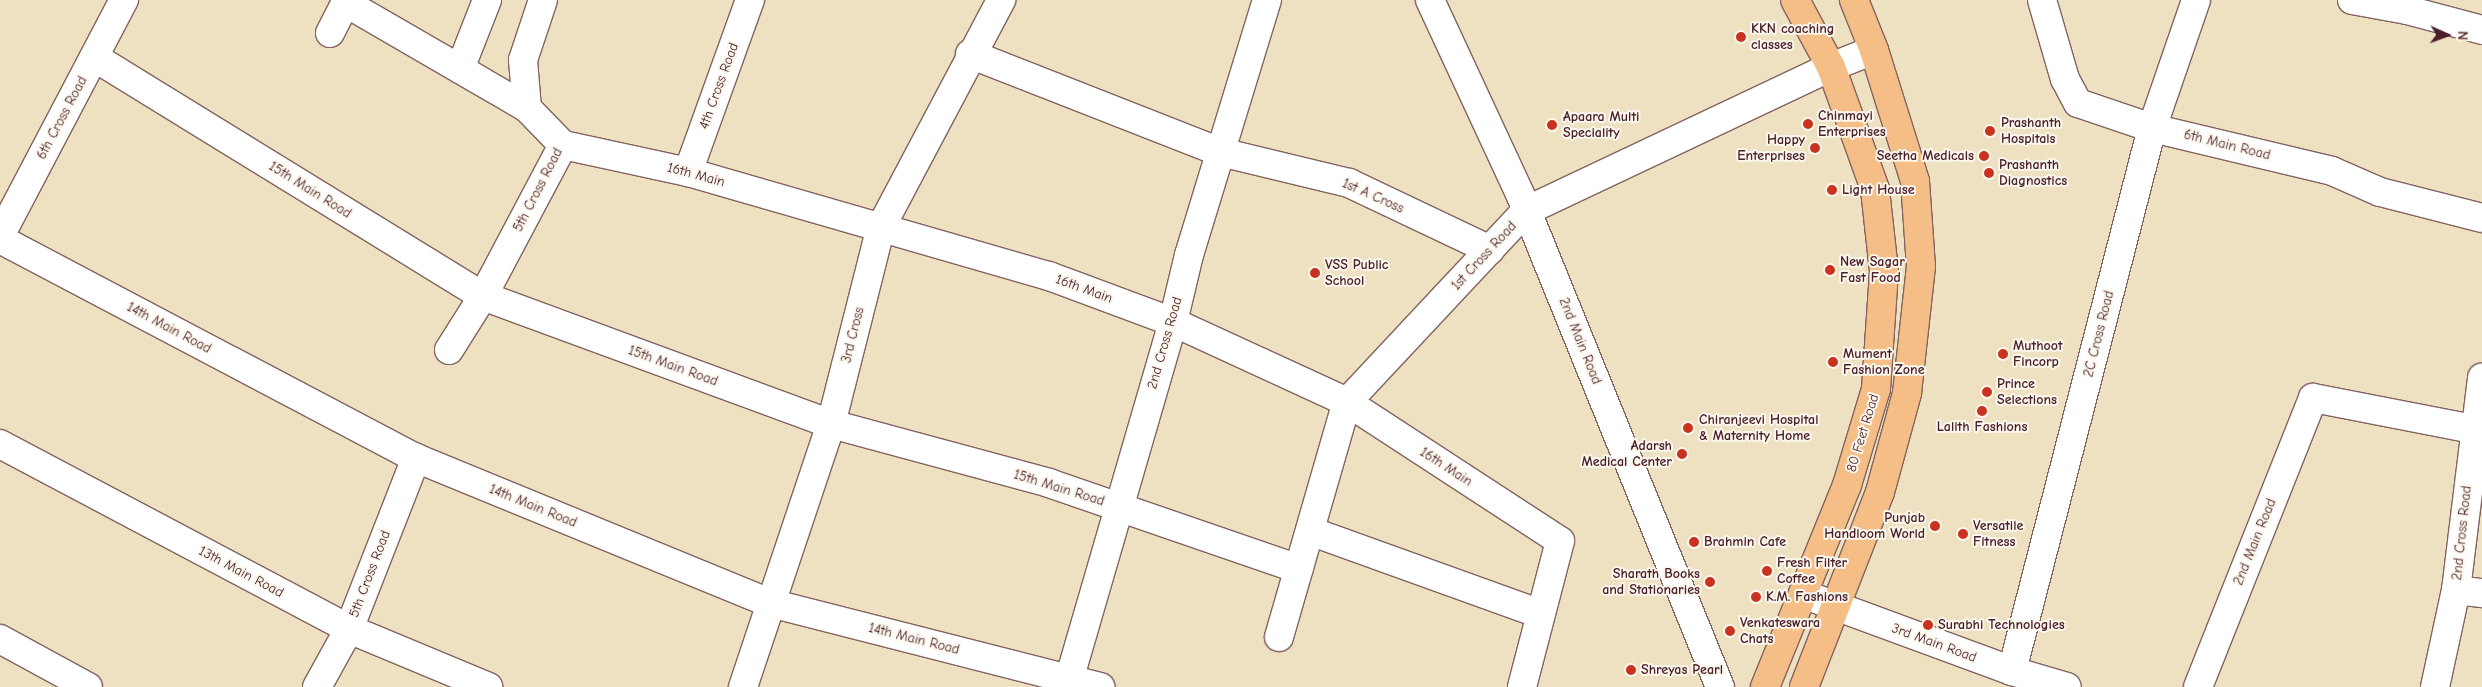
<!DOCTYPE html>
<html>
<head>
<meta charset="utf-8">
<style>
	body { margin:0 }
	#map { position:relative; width:2482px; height:687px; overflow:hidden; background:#ede1c1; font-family:"Comic Neue",sans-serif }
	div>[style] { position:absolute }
	.roads { filter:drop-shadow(1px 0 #836360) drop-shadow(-1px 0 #836360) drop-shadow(0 1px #836360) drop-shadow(0 -1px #836360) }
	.minor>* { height:28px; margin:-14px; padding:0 14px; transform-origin:14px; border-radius:14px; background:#fff }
	.major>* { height:28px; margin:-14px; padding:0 14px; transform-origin:14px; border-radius:14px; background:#f6be87 }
	.dots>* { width:14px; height:14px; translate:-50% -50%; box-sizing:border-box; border:2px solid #fbf7ec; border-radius:50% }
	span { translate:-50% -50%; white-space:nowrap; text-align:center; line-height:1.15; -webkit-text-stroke:4px #fbf7ec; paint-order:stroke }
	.poi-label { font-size:14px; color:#4a1f2b; font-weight:700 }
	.left { translate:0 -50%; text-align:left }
	.right { translate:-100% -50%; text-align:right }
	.street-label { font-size:14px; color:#4a1f2b }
	.north { position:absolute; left:2422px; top:10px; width:50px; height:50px; -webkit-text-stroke:4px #fbf7ec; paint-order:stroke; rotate:92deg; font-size:14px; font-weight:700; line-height:20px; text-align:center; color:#4a1f2b }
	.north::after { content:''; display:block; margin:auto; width:18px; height:22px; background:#4a1f2b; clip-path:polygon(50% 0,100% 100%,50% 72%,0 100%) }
</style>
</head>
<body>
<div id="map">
	<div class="roads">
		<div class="minor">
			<div style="left:1430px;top:0;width:214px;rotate:65.1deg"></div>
			<div style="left:1520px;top:194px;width:532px;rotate:67.92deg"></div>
			<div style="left:2042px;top:0;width:82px;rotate:73.8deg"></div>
			<div style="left:2065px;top:79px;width:27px;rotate:62deg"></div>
			<div style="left:2078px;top:103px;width:78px;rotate:18.7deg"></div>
			<div style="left:2152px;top:128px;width:185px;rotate:13.4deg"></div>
			<div style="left:2332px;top:171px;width:52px;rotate:23.6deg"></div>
			<div style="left:2380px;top:192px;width:105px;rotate:14.3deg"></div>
			<div style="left:2352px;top:0;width:56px;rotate:10.3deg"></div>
			<div style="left:2407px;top:10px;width:78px;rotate:14.9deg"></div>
			<div style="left:346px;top:3px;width:209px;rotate:30.1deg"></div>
			<div style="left:330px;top:33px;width:37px;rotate:-63deg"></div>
			<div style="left:970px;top:54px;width:269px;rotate:21.4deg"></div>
			<div style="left:1220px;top:152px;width:133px;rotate:13.5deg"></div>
			<div style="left:1349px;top:183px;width:156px;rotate:25.4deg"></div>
			<div style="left:94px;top:57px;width:457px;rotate:31.6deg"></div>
			<div style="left:483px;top:296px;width:371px;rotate:20.2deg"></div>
			<div style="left:831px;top:424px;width:226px;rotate:15.1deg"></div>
			<div style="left:1049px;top:483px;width:264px;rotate:19deg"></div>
			<div style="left:460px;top:69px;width:74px;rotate:-68.6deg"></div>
			<div style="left:563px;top:145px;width:128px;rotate:12.2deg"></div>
			<div style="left:688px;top:172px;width:376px;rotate:16.1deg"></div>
			<div style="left:1049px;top:276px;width:132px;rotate:20.4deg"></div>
			<div style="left:1173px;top:322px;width:192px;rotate:24.7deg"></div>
			<div style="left:1347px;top:402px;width:254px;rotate:33.1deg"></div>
			<div style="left:1560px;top:541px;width:151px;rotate:104.6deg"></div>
			<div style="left:688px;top:172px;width:183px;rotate:-70.2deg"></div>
			<div style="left:0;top:236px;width:267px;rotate:-62.3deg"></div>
			<div style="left:0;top:239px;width:470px;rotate:27.8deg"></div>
			<div style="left:416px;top:458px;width:383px;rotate:22.3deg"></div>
			<div style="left:770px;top:603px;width:341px;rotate:14.3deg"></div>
			<div style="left:449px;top:350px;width:64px;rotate:-57.8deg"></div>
			<div style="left:483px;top:296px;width:171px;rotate:-62.1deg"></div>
			<div style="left:563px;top:145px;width:52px;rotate:-134.2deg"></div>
			<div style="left:527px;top:108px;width:48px;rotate:-94.8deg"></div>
			<div style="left:523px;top:60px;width:63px;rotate:-71.6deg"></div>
			<div style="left:0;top:444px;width:395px;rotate:27.9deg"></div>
			<div style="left:349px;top:629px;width:151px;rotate:22.6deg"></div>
			<div style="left:1310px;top:531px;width:245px;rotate:19.8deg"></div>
			<div style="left:2456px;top:590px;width:26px;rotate:7deg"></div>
			<div style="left:1803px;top:594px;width:223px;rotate:20.2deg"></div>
			<div style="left:2012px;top:671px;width:57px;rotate:16.2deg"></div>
			<div style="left:1279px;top:637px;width:245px;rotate:-73.9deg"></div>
			<div style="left:1347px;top:402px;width:262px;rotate:-46.9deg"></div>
			<div style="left:1526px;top:211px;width:337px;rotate:-25.3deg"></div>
			<div style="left:1831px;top:67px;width:46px;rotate:-21.6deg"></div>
			<div style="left:0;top:639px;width:100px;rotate:28.6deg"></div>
			<div style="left:2012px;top:671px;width:561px;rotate:-75.54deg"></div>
			<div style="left:2152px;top:128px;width:135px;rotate:-71deg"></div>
			<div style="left:317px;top:687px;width:66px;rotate:-61.1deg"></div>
			<div style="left:349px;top:629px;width:184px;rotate:-68.6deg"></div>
			<div style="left:743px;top:687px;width:277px;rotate:-71.5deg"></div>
			<div style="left:831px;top:424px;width:203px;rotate:-75.8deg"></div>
			<div style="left:881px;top:227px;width:257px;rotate:-62.1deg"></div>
			<div style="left:1067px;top:687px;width:380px;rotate:-73.8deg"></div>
			<div style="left:1173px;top:322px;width:69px;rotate:-76.6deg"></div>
			<div style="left:1189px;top:255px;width:267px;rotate:-73deg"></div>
			<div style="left:2198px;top:687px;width:311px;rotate:-68.3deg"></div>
			<div style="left:2313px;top:398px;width:172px;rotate:11deg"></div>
			<div style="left:2435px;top:687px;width:99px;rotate:-77.8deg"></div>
			<div style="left:2456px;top:590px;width:214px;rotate:-83deg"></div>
		</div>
		<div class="major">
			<div style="left:1765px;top:687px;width:218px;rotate:-67.9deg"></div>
			<div style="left:1847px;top:485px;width:100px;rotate:-73.2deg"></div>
			<div style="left:1876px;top:389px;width:118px;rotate:-86.1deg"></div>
			<div style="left:1884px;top:271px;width:82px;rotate:-96.3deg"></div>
			<div style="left:1875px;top:189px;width:130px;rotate:-109.8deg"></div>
			<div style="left:1831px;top:67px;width:76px;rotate:-118.2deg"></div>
			<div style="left:1804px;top:687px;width:209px;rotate:-68.7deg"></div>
			<div style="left:1880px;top:492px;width:103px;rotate:-74.7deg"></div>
			<div style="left:1907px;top:393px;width:127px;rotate:-83.7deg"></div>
			<div style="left:1921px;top:267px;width:86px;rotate:-94deg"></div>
			<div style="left:1915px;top:181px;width:137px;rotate:-107.4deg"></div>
			<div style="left:1874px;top:50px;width:54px;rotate:-111.8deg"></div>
		</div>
	</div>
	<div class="dots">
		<div style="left:1741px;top:37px;background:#c8321e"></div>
		<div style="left:1808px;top:124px;background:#c8321e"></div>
		<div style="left:1552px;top:125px;background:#c8321e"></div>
		<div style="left:1990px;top:131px;background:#c8321e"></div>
		<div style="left:1815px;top:148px;background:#c8321e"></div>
		<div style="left:1984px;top:156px;background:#c8321e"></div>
		<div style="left:1989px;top:173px;background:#c8321e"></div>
		<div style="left:1832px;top:190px;background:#c8321e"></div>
		<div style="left:1830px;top:270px;background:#c8321e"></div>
		<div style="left:1315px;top:273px;background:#c8321e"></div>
		<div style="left:2003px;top:354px;background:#c8321e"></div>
		<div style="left:1833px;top:362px;background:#c8321e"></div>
		<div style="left:1987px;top:392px;background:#c8321e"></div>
		<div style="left:1982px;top:411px;background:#c8321e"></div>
		<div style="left:1688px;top:428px;background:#c8321e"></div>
		<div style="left:1682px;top:454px;background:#c8321e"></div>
		<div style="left:1935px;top:526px;background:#c8321e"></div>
		<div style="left:1963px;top:534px;background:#c8321e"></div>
		<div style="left:1694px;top:542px;background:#c8321e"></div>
		<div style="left:1767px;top:571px;background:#c8321e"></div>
		<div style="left:1710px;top:582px;background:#c8321e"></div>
		<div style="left:1756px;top:597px;background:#c8321e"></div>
		<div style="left:1928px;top:625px;background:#c8321e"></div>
		<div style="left:1730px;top:631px;background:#c8321e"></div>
		<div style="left:1631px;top:670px;background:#c8321e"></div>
	</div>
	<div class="poi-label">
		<span class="left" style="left:1751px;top:37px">KKN coaching<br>classes</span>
		<span class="left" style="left:1818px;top:124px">Chinmayi<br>Enterprises</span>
		<span class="left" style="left:1563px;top:125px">Apaara Multi<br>Speciality</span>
		<span class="left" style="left:2001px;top:131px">Prashanth<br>Hospitals</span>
		<span class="right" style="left:1805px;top:148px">Happy<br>Enterprises</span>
		<span class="right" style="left:1974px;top:156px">Seetha Medicals</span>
		<span class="left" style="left:1999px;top:173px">Prashanth<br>Diagnostics</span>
		<span class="left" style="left:1842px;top:190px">Light House</span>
		<span class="left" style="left:1840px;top:270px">New Sagar<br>Fast Food</span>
		<span class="left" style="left:1325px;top:273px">VSS Public<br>School</span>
		<span class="left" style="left:2013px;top:354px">Muthoot<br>Fincorp</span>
		<span class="left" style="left:1843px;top:362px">Mument<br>Fashion Zone</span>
		<span class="left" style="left:1997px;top:392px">Prince<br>Selections</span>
		<span class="left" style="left:1699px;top:428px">Chiranjeevi Hospital<br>&amp; Maternity Home</span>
		<span style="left:1982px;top:427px">Lalith Fashions</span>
		<span class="right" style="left:1672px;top:454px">Adarsh<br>Medical Center</span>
		<span class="right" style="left:1925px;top:526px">Punjab<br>Handloom World</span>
		<span class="left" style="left:1973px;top:534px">Versatile<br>Fitness</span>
		<span class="left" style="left:1704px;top:542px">Brahmin Cafe</span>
		<span class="left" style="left:1777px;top:571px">Fresh Filter<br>Coffee</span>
		<span class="right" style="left:1700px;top:582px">Sharath Books<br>and Stationaries</span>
		<span class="left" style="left:1766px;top:597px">K.M. Fashions</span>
		<span class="left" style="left:1740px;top:631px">Venkateswara<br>Chats</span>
		<span class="left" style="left:1938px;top:625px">Surabhi Technologies</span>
		<span class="left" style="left:1641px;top:670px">Shreyas Pearl</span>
	</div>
	<div class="street-label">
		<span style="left:719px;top:86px;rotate:-70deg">4th Cross Road</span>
		<span style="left:62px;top:118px;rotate:-62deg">6th Cross Road</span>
		<span style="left:2227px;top:145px;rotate:14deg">6th Main Road</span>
		<span style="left:696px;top:175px;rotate:15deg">16th Main</span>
		<span style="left:310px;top:190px;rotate:32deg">15th Main Road</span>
		<span style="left:538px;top:190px;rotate:-63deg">5th Cross Road</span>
		<span style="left:1373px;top:196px;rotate:24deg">1st A Cross</span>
		<span style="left:1484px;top:256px;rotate:-47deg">1st Cross Road</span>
		<span style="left:1084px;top:289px;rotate:20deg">16th Main</span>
		<span style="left:169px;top:328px;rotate:28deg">14th Main Road</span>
		<span style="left:2099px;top:334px;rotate:-76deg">2C Cross Road</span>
		<span style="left:853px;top:335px;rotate:-76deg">3rd Cross</span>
		<span style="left:1580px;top:341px;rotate:68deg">2nd Main Road</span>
		<span style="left:1165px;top:343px;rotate:-74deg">2nd Cross Road</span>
		<span style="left:673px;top:366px;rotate:20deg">15th Main Road</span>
		<span style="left:1863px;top:433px;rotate:-73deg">80 Feet Road</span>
		<span style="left:1446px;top:467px;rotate:33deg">16th Main</span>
		<span style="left:1059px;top:488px;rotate:17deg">15th Main Road</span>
		<span style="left:533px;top:506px;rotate:22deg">14th Main Road</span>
		<span style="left:2462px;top:533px;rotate:-84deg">2nd Cross Road</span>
		<span style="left:2255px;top:542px;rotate:-68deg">2nd Main Road</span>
		<span style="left:241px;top:572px;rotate:28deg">13th Main Road</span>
		<span style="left:370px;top:574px;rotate:-69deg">5th Cross Road</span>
		<span style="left:914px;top:639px;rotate:14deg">14th Main Road</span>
		<span style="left:1934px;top:643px;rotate:20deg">3rd Main Road</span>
	</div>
	<div class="north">N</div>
</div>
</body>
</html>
